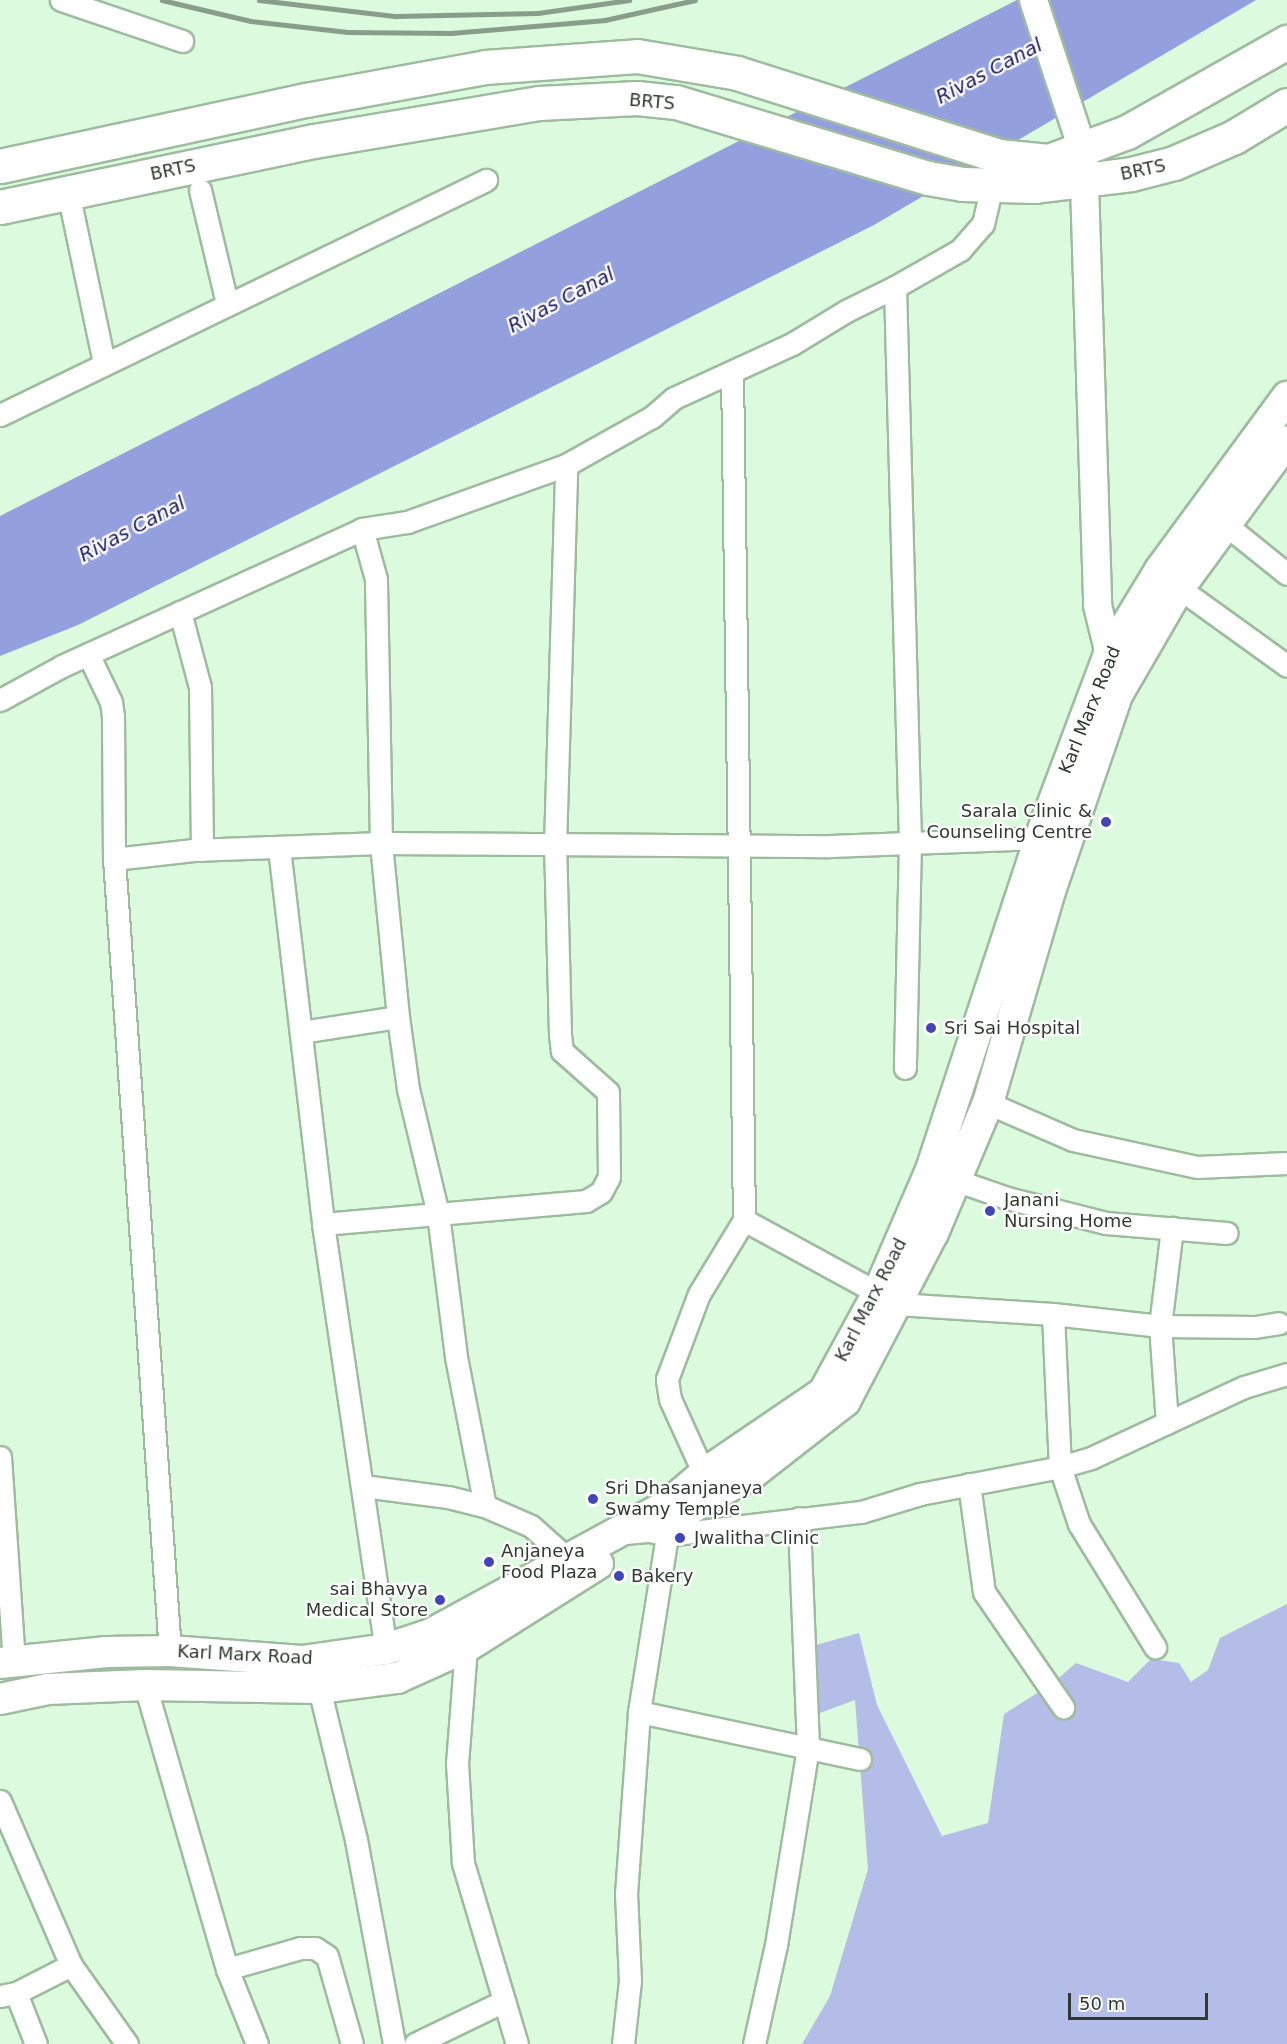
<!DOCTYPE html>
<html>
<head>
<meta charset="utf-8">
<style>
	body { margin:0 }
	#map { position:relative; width:1287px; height:2044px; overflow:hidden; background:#dcfade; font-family:"DejaVu Sans",sans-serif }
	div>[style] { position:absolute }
	.green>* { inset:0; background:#b4bde7 }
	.water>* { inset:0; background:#94a0de }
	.roads { filter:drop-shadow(2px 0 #9ebba0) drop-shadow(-2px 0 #9ebba0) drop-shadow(0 2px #9ebba0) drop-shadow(0 -2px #9ebba0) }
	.minor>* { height:21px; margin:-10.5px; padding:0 10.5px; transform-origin:10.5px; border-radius:10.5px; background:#fff }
	.tertiary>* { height:27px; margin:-13.5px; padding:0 13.5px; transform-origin:13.5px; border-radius:13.5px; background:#fff }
	.secondary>* { height:30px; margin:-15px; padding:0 15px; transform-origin:15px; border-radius:15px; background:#fff }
	.primary>* { height:33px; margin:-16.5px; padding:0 16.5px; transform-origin:16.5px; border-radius:16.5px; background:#fff }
	.rail>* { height:4.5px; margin:-2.25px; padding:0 2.25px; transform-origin:2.25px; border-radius:2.25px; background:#899e8a }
	.dots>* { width:16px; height:16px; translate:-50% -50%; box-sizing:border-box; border:3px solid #fff; border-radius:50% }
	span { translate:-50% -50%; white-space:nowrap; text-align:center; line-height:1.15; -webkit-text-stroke:4.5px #fff; paint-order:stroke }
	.street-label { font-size:18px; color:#303b30 }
	.poi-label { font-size:18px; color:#303b30 }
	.right { translate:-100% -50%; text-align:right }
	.left { translate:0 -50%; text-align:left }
	.water-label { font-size:20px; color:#1d1d64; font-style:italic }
	.scale { position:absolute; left:1068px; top:1993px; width:140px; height:27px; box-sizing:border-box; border:3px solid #303b30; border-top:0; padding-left:8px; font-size:18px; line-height:21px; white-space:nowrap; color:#303b30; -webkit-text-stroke:4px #fff; paint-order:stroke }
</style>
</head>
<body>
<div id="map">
	<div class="green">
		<div style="clip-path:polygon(1287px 1604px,1287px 2044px,802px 2044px,830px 1996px,868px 1869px,855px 1700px,812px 1716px,805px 1648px,859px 1633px,877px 1705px,942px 1836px,988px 1823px,1004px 1714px,1053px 1683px,1076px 1663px,1128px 1682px,1151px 1659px,1179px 1663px,1191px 1682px,1208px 1670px,1220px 1638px)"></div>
	</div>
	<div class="water">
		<div style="clip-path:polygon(1017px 0,1256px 0,874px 225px,78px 625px,0 656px,0 516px)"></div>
	</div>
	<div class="roads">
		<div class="minor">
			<div style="left:61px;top:0;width:128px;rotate:18.7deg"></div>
			<div style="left:200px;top:190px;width:116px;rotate:76.6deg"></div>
			<div style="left:68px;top:192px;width:175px;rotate:78.1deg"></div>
			<div style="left:895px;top:287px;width:555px;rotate:88.45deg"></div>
			<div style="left:910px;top:842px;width:226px;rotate:91.3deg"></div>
			<div style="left:0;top:415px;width:540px;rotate:-25.81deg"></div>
			<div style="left:1226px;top:525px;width:78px;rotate:38.8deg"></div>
			<div style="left:1179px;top:588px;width:133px;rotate:35.8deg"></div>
			<div style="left:180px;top:612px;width:78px;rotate:75.1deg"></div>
			<div style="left:200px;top:687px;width:163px;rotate:89.3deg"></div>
			<div style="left:88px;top:654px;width:53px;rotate:64.4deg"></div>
			<div style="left:111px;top:702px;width:14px;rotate:82deg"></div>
			<div style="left:113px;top:716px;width:143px;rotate:89.6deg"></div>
			<div style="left:114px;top:859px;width:794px;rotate:85.96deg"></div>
			<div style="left:0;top:700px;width:71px;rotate:-28.7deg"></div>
			<div style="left:62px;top:666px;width:330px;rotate:-24.5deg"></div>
			<div style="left:279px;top:848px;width:379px;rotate:83.3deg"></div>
			<div style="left:323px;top:1224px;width:430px;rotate:81.6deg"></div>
			<div style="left:114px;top:859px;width:80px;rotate:-6.5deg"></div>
			<div style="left:193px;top:850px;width:188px;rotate:-2.1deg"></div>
			<div style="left:381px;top:843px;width:449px;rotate:0.4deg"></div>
			<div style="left:830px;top:846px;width:210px;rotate:-2.2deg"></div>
			<div style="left:398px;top:1017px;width:73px;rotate:82.1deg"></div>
			<div style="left:408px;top:1089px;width:129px;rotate:76.5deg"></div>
			<div style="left:438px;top:1214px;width:144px;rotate:82.8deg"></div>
			<div style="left:456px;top:1357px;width:152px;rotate:79deg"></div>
			<div style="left:301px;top:1032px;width:98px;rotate:-8.8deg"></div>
			<div style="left:398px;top:1017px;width:175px;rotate:-95.6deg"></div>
			<div style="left:381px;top:843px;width:264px;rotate:-91.1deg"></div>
			<div style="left:376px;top:579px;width:52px;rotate:-105.6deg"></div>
			<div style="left:362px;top:529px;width:46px;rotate:-8.8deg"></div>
			<div style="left:407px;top:522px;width:169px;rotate:-19.7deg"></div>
			<div style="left:566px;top:465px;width:98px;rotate:-29.2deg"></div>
			<div style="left:652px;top:417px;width:29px;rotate:-41deg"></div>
			<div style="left:674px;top:398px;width:130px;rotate:-24.6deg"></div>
			<div style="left:792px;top:344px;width:63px;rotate:-31.4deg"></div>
			<div style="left:846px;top:311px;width:55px;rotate:-26.1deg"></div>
			<div style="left:895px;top:287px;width:75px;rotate:-29.6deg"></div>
			<div style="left:960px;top:250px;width:35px;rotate:-49deg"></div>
			<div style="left:983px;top:224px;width:52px;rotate:-76.8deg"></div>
			<div style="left:988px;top:1103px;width:93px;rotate:23.5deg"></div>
			<div style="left:1073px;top:1140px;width:127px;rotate:12.3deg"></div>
			<div style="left:1197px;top:1167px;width:90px;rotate:-2.5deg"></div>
			<div style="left:955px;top:1180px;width:55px;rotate:19.1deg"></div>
			<div style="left:1007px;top:1198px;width:102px;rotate:14.2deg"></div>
			<div style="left:1106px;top:1223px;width:121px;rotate:4.7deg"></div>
			<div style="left:744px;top:1220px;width:153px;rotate:28.6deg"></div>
			<div style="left:323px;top:1224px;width:264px;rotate:-5deg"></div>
			<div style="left:586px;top:1201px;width:17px;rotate:-31deg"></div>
			<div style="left:601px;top:1192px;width:17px;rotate:-62deg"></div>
			<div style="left:609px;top:1177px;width:85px;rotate:-90.7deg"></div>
			<div style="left:608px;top:1092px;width:62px;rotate:-138.3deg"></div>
			<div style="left:562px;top:1051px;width:17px;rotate:-97deg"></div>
			<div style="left:560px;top:1034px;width:188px;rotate:-91.5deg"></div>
			<div style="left:555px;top:846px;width:381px;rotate:-88.3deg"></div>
			<div style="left:897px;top:1304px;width:156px;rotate:3.7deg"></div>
			<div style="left:1053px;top:1314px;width:108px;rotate:6.4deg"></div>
			<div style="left:1160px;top:1326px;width:95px;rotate:0.6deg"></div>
			<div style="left:1255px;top:1327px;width:24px;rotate:-9deg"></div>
			<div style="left:1053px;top:1314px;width:153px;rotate:87.4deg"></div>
			<div style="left:1060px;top:1467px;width:60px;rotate:71.6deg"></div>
			<div style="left:1079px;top:1524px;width:145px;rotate:58.3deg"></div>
			<div style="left:1167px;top:1423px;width:97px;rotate:-94.1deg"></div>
			<div style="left:1160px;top:1326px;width:99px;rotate:-83deg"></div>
			<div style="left:0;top:1457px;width:203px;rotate:86.1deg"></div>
			<div style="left:704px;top:1474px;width:82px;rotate:-114.4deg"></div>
			<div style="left:670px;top:1399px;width:20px;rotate:-99deg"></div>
			<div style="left:667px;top:1379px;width:91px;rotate:-69.4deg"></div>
			<div style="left:699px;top:1294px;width:87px;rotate:-58.7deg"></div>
			<div style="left:744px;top:1220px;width:848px;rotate:-90.81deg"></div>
			<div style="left:969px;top:1484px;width:109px;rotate:82.1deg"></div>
			<div style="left:984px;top:1592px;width:140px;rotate:55.5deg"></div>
			<div style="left:363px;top:1486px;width:86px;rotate:7.4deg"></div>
			<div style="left:448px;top:1497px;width:38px;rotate:14deg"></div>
			<div style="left:485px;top:1506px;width:50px;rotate:23.5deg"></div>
			<div style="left:531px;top:1526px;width:50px;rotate:41.7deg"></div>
			<div style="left:625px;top:1533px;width:25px;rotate:-5deg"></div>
			<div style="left:650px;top:1531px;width:17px;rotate:13deg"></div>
			<div style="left:667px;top:1535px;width:195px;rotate:-6.8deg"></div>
			<div style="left:861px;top:1512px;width:62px;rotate:-17deg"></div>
			<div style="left:920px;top:1494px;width:143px;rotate:-10.9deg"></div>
			<div style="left:1060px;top:1467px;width:32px;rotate:-16deg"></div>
			<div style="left:1091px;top:1458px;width:169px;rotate:-24.9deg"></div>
			<div style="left:1244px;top:1387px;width:45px;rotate:-16.8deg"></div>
			<div style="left:466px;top:1647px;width:116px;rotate:94.4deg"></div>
			<div style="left:457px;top:1763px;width:100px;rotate:86.6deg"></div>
			<div style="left:463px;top:1863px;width:189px;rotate:73.4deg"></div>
			<div style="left:145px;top:1685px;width:296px;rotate:73.9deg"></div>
			<div style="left:227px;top:1969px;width:81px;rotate:68.2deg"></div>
			<div style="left:319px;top:1688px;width:156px;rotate:76.3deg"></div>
			<div style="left:356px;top:1840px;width:208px;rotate:79.4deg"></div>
			<div style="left:639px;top:1712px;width:226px;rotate:12deg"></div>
			<div style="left:0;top:1801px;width:179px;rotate:66.6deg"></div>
			<div style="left:71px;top:1965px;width:97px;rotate:54.7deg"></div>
			<div style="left:227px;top:1969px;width:76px;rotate:-16deg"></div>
			<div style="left:300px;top:1948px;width:15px"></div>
			<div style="left:315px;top:1948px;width:14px;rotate:34deg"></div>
			<div style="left:327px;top:1956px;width:91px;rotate:74.1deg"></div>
			<div style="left:16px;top:1993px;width:55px;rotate:68.6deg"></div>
			<div style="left:0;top:1996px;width:16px;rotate:-11deg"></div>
			<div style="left:16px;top:1993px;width:62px;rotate:-27deg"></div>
			<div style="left:415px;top:2044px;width:99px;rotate:-25.8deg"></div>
			<div style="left:623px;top:2044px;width:63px;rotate:-83.7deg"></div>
			<div style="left:630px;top:1981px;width:87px;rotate:-92.6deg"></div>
			<div style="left:626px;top:1894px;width:182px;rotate:-85.9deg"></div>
			<div style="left:639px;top:1712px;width:179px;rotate:-81deg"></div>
			<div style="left:754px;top:2044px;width:101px;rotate:-77.5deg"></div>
			<div style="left:776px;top:1945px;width:201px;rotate:-80.8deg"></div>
			<div style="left:808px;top:1747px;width:229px;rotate:-92.3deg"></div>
		</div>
		<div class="tertiary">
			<div style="left:1033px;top:0;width:160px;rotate:71.8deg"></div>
			<div style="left:1083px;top:152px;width:453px;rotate:88.2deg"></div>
			<div style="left:1097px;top:605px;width:50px;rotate:76.2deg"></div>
		</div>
		<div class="secondary">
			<div style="left:672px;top:1519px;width:93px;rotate:-29.6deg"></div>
			<div style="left:753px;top:1473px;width:117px;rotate:-38deg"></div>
			<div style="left:845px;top:1401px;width:190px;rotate:-62.4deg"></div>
			<div style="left:933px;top:1233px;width:141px;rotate:-67.1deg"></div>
			<div style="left:988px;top:1103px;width:221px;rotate:-73.7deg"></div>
			<div style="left:1050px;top:891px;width:207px;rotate:-71.1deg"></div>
			<div style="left:1117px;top:695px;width:124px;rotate:-59.9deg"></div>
			<div style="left:1179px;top:588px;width:182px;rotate:-53.7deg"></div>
			<div style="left:0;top:1663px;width:107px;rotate:-5.9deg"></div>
			<div style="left:106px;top:1652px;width:64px;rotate:-0.9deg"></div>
			<div style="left:170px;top:1651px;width:132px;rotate:4.3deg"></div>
			<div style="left:302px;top:1661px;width:85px;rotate:-8.1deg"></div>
			<div style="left:386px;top:1649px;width:47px;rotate:-18.4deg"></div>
			<div style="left:431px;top:1634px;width:271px;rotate:-28.6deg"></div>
			<div style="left:669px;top:1504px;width:46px;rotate:-40.6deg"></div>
			<div style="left:704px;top:1474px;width:145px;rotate:-34.3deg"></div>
			<div style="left:824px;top:1392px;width:113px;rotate:-61.4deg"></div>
			<div style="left:878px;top:1293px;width:134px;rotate:-66.7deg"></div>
			<div style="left:931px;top:1170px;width:349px;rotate:-71.8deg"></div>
			<div style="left:1040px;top:838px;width:197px;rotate:-69.4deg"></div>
			<div style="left:1109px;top:654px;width:98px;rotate:-58.7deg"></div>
			<div style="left:1160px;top:570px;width:215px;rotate:-53.7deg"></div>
			<div style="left:0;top:1699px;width:49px;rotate:-11.8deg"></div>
			<div style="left:48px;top:1689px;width:97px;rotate:-2.4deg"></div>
			<div style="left:145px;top:1685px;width:174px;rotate:1deg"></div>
			<div style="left:319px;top:1688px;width:79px;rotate:-7.3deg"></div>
			<div style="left:397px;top:1678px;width:76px;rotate:-24.2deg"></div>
			<div style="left:466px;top:1647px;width:156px;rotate:-32.2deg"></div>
		</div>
		<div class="primary">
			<div style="left:0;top:166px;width:313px;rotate:-12.2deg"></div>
			<div style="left:306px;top:100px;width:182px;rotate:-10.4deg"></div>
			<div style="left:485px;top:67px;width:152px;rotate:-4.1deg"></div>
			<div style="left:637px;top:56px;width:101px;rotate:9.6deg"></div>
			<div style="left:737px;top:73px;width:274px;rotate:17.6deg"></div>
			<div style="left:998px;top:156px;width:51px;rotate:5.6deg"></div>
			<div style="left:1049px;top:161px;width:83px;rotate:-20.4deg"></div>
			<div style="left:1127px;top:132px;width:184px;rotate:-29.4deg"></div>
			<div style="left:0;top:207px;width:321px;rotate:-11.9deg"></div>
			<div style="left:314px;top:141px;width:228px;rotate:-9.6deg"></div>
			<div style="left:539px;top:103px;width:98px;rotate:-2.9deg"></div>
			<div style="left:637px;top:98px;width:39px;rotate:6deg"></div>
			<div style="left:676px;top:102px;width:263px;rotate:16.8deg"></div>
			<div style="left:928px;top:178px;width:35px;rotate:10deg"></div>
			<div style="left:962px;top:184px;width:73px;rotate:1.6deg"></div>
			<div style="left:1035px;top:186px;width:97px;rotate:-7.1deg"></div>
			<div style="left:1131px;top:174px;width:44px;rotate:-14.3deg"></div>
			<div style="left:1174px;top:163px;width:65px;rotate:-23.4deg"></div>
			<div style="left:1234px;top:137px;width:62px;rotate:-31.1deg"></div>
		</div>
	</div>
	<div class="rail">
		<div style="left:162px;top:0;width:91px;rotate:13.3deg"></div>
		<div style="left:251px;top:21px;width:97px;rotate:6.5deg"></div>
		<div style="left:347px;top:32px;width:104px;rotate:0.6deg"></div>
		<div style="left:451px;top:33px;width:155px;rotate:-4.8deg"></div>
		<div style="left:605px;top:20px;width:92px;rotate:-12.5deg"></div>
		<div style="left:259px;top:0;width:138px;rotate:6.7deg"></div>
		<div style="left:396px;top:16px;width:142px;rotate:-1.2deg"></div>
		<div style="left:538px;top:13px;width:92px;rotate:-8.1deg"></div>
	</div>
	<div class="dots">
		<div style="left:1106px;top:822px;background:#4145b9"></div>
		<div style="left:931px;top:1028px;background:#4145b9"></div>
		<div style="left:990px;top:1211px;background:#4145b9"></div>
		<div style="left:593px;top:1499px;background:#4145b9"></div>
		<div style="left:680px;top:1538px;background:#4145b9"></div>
		<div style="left:489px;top:1562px;background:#4145b9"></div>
		<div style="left:619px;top:1576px;background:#4145b9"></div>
		<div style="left:440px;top:1600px;background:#4145b9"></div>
	</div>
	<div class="street-label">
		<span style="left:652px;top:102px;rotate:5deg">BRTS</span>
		<span style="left:173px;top:170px;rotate:-12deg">BRTS</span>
		<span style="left:1143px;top:170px;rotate:-12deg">BRTS</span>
		<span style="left:1090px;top:710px;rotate:-68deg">Karl Marx Road</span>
		<span style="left:871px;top:1300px;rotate:-63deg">Karl Marx Road</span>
		<span style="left:245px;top:1655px;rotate:3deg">Karl Marx Road</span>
	</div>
	<div class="poi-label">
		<span class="right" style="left:1092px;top:822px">Sarala Clinic &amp;<br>Counseling Centre</span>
		<span class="left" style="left:944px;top:1028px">Sri Sai Hospital</span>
		<span class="left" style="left:1004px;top:1211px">Janani<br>Nursing Home</span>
		<span class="left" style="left:605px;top:1499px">Sri Dhasanjaneya<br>Swamy Temple</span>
		<span class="left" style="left:694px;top:1538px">Jwalitha Clinic</span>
		<span class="left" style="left:501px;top:1562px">Anjaneya<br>Food Plaza</span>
		<span class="left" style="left:631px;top:1576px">Bakery</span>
		<span class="right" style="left:428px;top:1600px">sai Bhavya<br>Medical Store</span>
	</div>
	<div class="water-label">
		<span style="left:989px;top:71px;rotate:-28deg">Rivas Canal</span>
		<span style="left:561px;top:300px;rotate:-28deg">Rivas Canal</span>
		<span style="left:132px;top:529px;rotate:-28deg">Rivas Canal</span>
	</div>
	<div class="scale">50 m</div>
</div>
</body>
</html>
